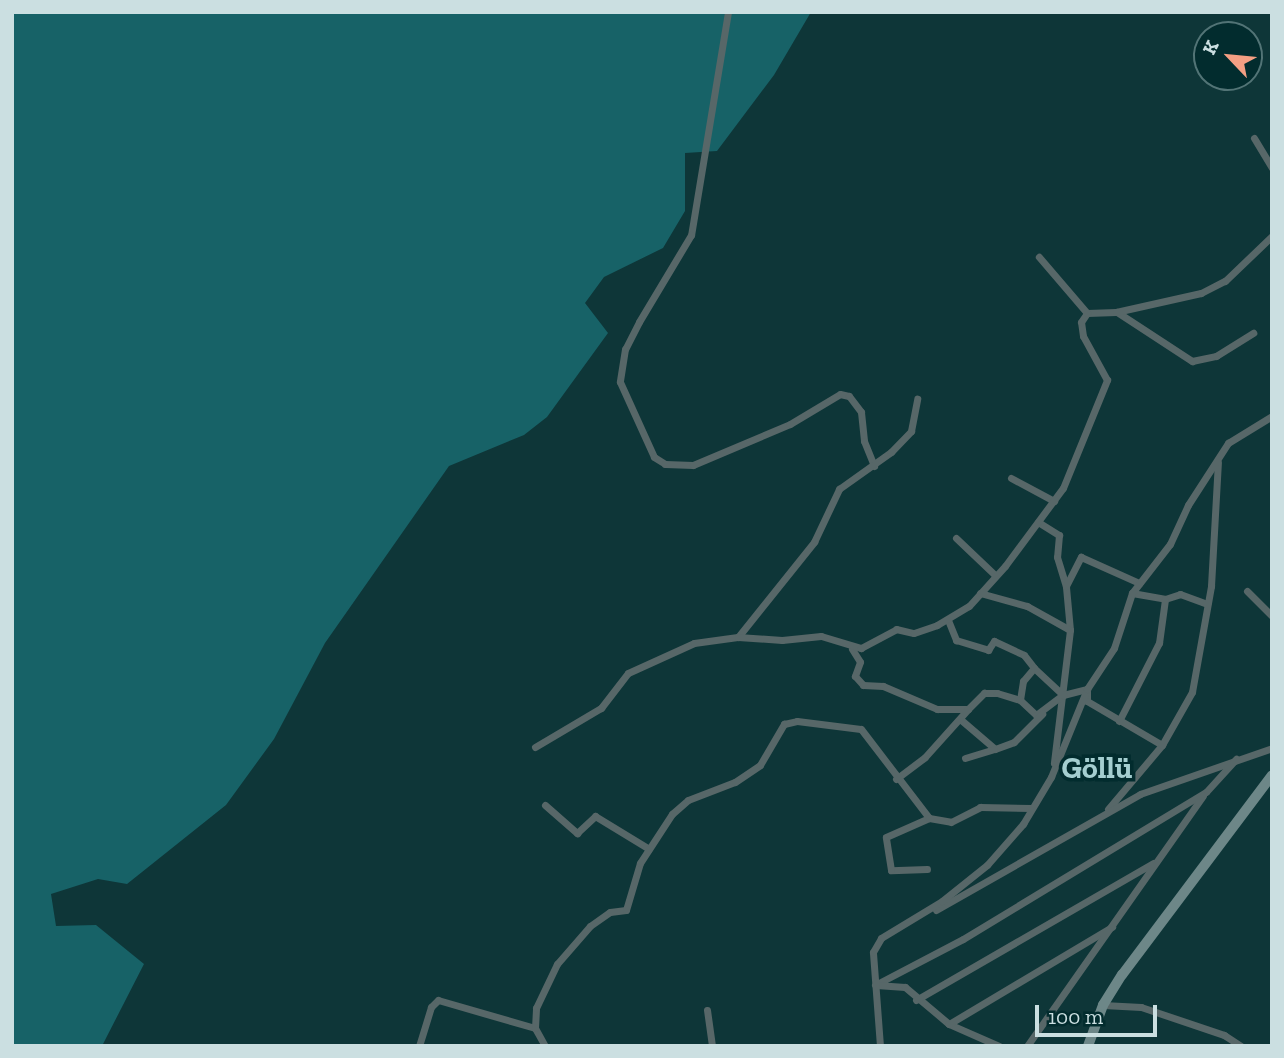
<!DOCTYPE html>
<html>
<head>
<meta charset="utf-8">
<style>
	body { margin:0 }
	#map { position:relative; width:1284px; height:1058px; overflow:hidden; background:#0e3638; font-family:"Zilla Slab",serif }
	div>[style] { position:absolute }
	.green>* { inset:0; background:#176267 }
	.street>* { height:7px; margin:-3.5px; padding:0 3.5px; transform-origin:3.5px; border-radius:3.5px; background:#576768 }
	.secondary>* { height:10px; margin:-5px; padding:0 5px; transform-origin:5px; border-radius:5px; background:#6d8788 }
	span { translate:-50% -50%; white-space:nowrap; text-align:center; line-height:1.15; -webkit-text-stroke:7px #022c2e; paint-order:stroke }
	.quarter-label { font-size:30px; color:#a4ced0; font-weight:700 }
	.frame { position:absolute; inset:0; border:14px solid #cbdfe1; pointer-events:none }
	.north { position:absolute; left:1193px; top:21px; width:70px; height:70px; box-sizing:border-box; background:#022c2e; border:2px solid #527476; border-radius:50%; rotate:296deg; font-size:19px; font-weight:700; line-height:28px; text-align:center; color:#cbdfe1 }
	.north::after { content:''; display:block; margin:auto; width:24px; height:32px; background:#f39f83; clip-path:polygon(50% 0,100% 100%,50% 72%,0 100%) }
	.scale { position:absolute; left:1035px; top:1005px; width:122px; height:32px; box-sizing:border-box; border:4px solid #cbdfe1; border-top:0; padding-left:9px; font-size:21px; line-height:24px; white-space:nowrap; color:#cbdfe1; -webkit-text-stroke:5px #022c2e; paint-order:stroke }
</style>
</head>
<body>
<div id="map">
	<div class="green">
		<div style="clip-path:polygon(12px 12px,811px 12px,774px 75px,717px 151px,685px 153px,685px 211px,663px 248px,604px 277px,585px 303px,608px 333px,547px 417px,524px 435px,449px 466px,325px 643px,274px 739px,226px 805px,127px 884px,98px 879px,51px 894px,56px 926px,96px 925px,144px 964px,102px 1046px,12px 1046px)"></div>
	</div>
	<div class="street">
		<div style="left:728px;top:12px;width:226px;rotate:99.4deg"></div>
		<div style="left:691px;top:235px;width:101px;rotate:120.9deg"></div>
		<div style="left:639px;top:322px;width:30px;rotate:117deg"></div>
		<div style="left:625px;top:349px;width:33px;rotate:99deg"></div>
		<div style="left:620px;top:382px;width:82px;rotate:65.6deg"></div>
		<div style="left:654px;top:457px;width:13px;rotate:32deg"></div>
		<div style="left:665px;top:464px;width:28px;rotate:2deg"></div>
		<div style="left:693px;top:465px;width:105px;rotate:-22.9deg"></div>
		<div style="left:790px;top:424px;width:58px;rotate:-31deg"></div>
		<div style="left:840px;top:394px;width:9px;rotate:13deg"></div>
		<div style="left:849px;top:396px;width:20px;rotate:53deg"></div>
		<div style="left:861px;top:412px;width:29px;rotate:84deg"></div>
		<div style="left:864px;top:441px;width:27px;rotate:68deg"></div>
		<div style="left:1254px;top:138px;width:35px;rotate:59deg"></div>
		<div style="left:1117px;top:312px;width:90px;rotate:33.2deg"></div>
		<div style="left:1192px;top:361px;width:25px;rotate:-12deg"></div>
		<div style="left:1216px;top:356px;width:44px;rotate:-31.9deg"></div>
		<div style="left:1087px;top:313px;width:29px;rotate:-2deg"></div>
		<div style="left:1116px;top:312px;width:87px;rotate:-12.6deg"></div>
		<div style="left:1201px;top:293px;width:27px;rotate:-27deg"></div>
		<div style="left:1225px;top:281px;width:65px;rotate:-43.8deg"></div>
		<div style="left:1011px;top:478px;width:49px;rotate:28.1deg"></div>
		<div style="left:1038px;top:522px;width:25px;rotate:32deg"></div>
		<div style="left:1059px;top:535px;width:22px;rotate:95deg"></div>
		<div style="left:1057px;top:557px;width:31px;rotate:73deg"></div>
		<div style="left:1066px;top:587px;width:43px;rotate:84.7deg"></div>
		<div style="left:1070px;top:630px;width:134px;rotate:96.9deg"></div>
		<div style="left:956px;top:538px;width:54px;rotate:43.5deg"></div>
		<div style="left:1066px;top:586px;width:33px;rotate:-63deg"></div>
		<div style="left:1081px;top:557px;width:64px;rotate:24.1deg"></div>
		<div style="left:1247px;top:591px;width:35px;rotate:45deg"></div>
		<div style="left:980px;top:593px;width:49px;rotate:15.5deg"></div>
		<div style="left:1027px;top:606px;width:49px;rotate:29.2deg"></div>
		<div style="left:1132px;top:593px;width:34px;rotate:10deg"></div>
		<div style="left:1165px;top:599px;width:16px;rotate:-18deg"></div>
		<div style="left:1180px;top:594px;width:29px;rotate:20deg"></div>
		<div style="left:948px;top:620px;width:22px;rotate:68deg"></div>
		<div style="left:956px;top:640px;width:34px;rotate:17deg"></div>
		<div style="left:988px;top:650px;width:11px;rotate:-56deg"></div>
		<div style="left:994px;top:641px;width:33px;rotate:25deg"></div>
		<div style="left:1024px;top:655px;width:16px;rotate:52deg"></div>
		<div style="left:1034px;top:668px;width:17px;rotate:130deg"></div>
		<div style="left:1023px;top:681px;width:19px;rotate:99deg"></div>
		<div style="left:738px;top:637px;width:122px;rotate:-51.3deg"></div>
		<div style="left:814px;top:542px;width:59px;rotate:-64.7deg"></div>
		<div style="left:839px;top:489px;width:64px;rotate:-35.4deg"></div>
		<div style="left:891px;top:452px;width:29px;rotate:-46deg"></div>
		<div style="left:911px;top:431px;width:33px;rotate:-79deg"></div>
		<div style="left:852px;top:649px;width:15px;rotate:58deg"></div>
		<div style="left:860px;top:662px;width:15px;rotate:110deg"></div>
		<div style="left:855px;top:676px;width:12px;rotate:48deg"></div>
		<div style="left:863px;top:685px;width:20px;rotate:3deg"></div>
		<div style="left:883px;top:686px;width:59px;rotate:23.1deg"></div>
		<div style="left:937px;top:709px;width:31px"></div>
		<div style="left:968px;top:709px;width:23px;rotate:-45deg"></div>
		<div style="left:984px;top:693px;width:13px"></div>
		<div style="left:997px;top:693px;width:24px;rotate:17deg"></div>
		<div style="left:1020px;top:700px;width:22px;rotate:43deg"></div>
		<div style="left:1036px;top:715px;width:34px;rotate:-37deg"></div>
		<div style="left:1063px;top:695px;width:25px;rotate:-14deg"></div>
		<div style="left:1087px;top:689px;width:12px;rotate:90deg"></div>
		<div style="left:1087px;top:701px;width:87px;rotate:30.4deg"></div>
		<div style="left:1034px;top:668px;width:40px;rotate:43deg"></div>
		<div style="left:960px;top:719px;width:46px;rotate:40.6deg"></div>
		<div style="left:995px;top:749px;width:20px;rotate:-20deg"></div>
		<div style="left:1014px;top:742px;width:40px;rotate:-45deg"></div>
		<div style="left:1119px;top:721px;width:88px;rotate:-62.9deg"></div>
		<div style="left:1159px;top:643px;width:44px;rotate:-82.2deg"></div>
		<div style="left:535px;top:747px;width:77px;rotate:-30.6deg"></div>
		<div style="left:601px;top:708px;width:44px;rotate:-52.4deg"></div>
		<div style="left:628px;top:673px;width:72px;rotate:-24.4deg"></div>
		<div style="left:694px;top:643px;width:44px;rotate:-7.8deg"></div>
		<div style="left:738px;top:637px;width:44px;rotate:3.9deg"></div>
		<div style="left:782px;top:640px;width:39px;rotate:-6deg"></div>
		<div style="left:821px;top:636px;width:42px;rotate:16.7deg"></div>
		<div style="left:861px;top:648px;width:40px;rotate:-28deg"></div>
		<div style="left:896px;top:629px;width:18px;rotate:13deg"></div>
		<div style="left:914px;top:633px;width:24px;rotate:-19deg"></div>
		<div style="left:937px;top:625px;width:37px;rotate:-31deg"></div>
		<div style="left:969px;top:606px;width:54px;rotate:-48deg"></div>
		<div style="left:1005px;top:566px;width:97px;rotate:-53.4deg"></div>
		<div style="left:1063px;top:488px;width:117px;rotate:-67.8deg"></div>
		<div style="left:1107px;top:380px;width:50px;rotate:-118.6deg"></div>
		<div style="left:1083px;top:336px;width:14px;rotate:-98deg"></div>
		<div style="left:1081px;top:322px;width:11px;rotate:-56deg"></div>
		<div style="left:1087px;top:313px;width:74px;rotate:-130.6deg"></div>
		<div style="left:965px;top:758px;width:30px;rotate:-17deg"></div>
		<div style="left:896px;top:779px;width:36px;rotate:-37deg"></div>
		<div style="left:925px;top:757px;width:64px;rotate:-48.1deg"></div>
		<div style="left:545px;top:805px;width:43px;rotate:41.2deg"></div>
		<div style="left:577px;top:833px;width:25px;rotate:-43deg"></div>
		<div style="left:595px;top:816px;width:63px;rotate:31.4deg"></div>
		<div style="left:1108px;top:809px;width:84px;rotate:-49.8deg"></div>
		<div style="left:1162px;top:745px;width:61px;rotate:-60.5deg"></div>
		<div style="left:1192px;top:692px;width:108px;rotate:-79.8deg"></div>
		<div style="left:1211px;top:586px;width:124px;rotate:-86.8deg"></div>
		<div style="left:927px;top:869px;width:36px;rotate:178deg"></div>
		<div style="left:891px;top:870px;width:33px;rotate:-99deg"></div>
		<div style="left:886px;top:837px;width:47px;rotate:-23.8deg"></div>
		<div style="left:936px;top:910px;width:235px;rotate:-29.6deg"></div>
		<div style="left:1140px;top:794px;width:140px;rotate:-19.2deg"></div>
		<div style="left:875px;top:985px;width:99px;rotate:-27.6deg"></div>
		<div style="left:963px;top:939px;width:284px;rotate:-31.2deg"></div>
		<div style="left:1206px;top:792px;width:45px;rotate:-47.7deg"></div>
		<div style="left:876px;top:985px;width:29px;rotate:4deg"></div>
		<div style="left:905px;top:987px;width:57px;rotate:40.1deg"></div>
		<div style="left:916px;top:1000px;width:274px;rotate:-30deg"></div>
		<div style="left:1103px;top:1005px;width:38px;rotate:3deg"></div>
		<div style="left:1141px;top:1007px;width:88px;rotate:18.6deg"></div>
		<div style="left:1224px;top:1035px;width:20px;rotate:33deg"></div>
		<div style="left:707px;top:1010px;width:36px;rotate:82deg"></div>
		<div style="left:535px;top:1028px;width:21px;rotate:61deg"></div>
		<div style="left:419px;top:1046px;width:41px;rotate:-72.9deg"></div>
		<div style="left:431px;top:1007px;width:10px;rotate:-45deg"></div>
		<div style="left:438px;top:1000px;width:101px;rotate:16.1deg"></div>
		<div style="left:535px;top:1028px;width:20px;rotate:-87deg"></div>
		<div style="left:536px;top:1008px;width:49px;rotate:-64.5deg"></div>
		<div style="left:557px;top:964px;width:50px;rotate:-49deg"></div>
		<div style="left:590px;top:926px;width:24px;rotate:-35deg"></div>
		<div style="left:610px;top:912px;width:16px;rotate:-7deg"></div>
		<div style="left:626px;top:910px;width:49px;rotate:-73.4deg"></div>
		<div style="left:640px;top:863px;width:59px;rotate:-56.9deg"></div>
		<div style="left:672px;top:814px;width:21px;rotate:-41deg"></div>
		<div style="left:688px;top:800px;width:50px;rotate:-21deg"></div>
		<div style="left:735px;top:782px;width:30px;rotate:-34deg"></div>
		<div style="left:760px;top:765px;width:48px;rotate:-59.7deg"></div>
		<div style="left:784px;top:724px;width:13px;rotate:-13deg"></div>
		<div style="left:797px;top:721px;width:64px;rotate:7.1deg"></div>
		<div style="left:861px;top:729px;width:112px;rotate:52.6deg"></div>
		<div style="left:929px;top:818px;width:22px;rotate:10deg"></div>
		<div style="left:951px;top:822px;width:33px;rotate:-27deg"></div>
		<div style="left:980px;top:807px;width:51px;rotate:1.1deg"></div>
		<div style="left:880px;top:1046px;width:94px;rotate:-94.3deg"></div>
		<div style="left:873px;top:952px;width:16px;rotate:-60deg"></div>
		<div style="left:881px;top:938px;width:71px;rotate:-31.2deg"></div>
		<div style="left:942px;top:901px;width:58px;rotate:-38.7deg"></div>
		<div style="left:987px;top:865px;width:55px;rotate:-48.7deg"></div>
		<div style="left:1023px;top:824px;width:55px;rotate:-59.2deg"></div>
		<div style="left:1051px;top:777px;width:95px;rotate:-67.8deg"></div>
		<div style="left:1087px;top:689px;width:49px;rotate:-56.6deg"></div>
		<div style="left:1114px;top:648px;width:58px;rotate:-71.9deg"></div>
		<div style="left:1132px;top:593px;width:62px;rotate:-52.2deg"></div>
		<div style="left:1170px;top:544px;width:43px;rotate:-65.2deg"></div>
		<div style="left:1188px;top:505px;width:74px;rotate:-57.2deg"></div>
		<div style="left:1228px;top:443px;width:52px;rotate:-31.5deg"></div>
		<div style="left:999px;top:1046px;width:55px;rotate:-156.3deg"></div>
		<div style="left:949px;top:1024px;width:190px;rotate:-30.8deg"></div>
		<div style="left:1027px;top:1046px;width:306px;rotate:-54.9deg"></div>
	</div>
	<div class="secondary">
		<div style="left:1088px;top:1046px;width:44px;rotate:-69.9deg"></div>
		<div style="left:1103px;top:1005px;width:36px;rotate:-58deg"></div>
		<div style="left:1122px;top:975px;width:250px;rotate:-53.1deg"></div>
	</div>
	<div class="quarter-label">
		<span style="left:1097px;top:768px">Göllü</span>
	</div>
	<div class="frame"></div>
	<div class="north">K</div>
	<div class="scale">100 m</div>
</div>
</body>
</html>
